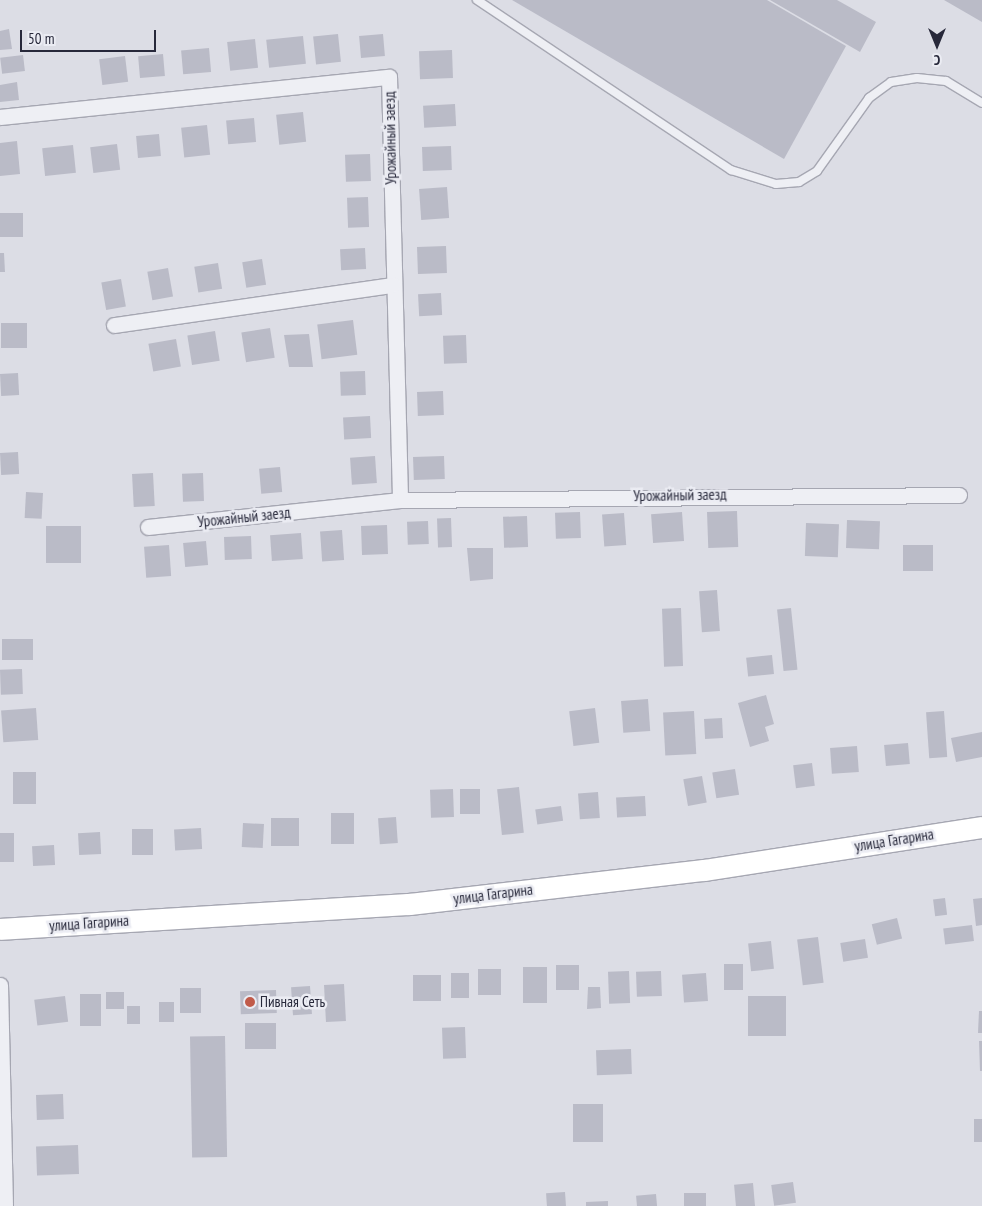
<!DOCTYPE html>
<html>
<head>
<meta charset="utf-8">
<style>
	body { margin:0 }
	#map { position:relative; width:982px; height:1206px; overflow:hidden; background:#dcdde5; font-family:"PT Sans Narrow",sans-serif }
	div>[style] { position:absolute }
	.building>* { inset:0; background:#babbc7; transform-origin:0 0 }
	.roads { filter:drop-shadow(1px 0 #a6a7b2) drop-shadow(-1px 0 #a6a7b2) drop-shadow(0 1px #a6a7b2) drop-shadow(0 -1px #a6a7b2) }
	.lane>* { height:8px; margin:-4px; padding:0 4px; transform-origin:4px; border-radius:4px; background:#eeeff4 }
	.street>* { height:15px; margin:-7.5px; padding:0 7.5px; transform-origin:7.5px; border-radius:7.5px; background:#eeeff4 }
	.secondary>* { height:21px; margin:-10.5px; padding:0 10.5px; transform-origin:10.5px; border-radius:10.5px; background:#fff }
	.dots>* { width:14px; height:14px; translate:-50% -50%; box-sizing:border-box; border:2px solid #ebecf3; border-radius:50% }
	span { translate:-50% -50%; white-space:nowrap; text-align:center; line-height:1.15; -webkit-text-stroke:5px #ebecf3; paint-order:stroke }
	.street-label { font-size:15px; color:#27283a }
	.poi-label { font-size:15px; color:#27283a }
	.left { translate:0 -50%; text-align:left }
	.north { position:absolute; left:912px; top:20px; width:50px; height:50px; -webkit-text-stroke:4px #ebecf3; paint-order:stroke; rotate:180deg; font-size:14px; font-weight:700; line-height:20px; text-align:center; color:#27283a }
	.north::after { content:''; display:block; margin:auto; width:18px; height:22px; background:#27283a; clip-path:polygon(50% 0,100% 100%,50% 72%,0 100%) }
	.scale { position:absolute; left:20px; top:30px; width:136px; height:22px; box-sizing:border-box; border:2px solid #27283a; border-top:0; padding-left:6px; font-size:15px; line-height:18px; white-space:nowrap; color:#27283a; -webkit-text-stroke:4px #ebecf3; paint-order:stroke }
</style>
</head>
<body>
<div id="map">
	<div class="building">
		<div style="clip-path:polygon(512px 0,767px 0,846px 46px,784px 159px)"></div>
		<div style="clip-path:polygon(770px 0,837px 0,876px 22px,860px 52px)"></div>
		<div style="clip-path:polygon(944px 0,982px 0,982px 22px)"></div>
		<div style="clip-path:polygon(9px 29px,12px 49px,0 50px,0 31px)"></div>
		<div style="left:338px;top:34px;width:28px;height:25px;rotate:84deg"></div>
		<div style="left:383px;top:34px;width:22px;height:24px;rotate:85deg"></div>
		<div style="left:303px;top:36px;width:28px;height:37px;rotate:84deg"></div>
		<div style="left:255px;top:39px;width:29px;height:28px;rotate:84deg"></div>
		<div style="left:209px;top:48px;width:24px;height:28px;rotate:85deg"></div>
		<div style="left:452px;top:50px;width:28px;height:33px;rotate:88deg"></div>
		<div style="left:163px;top:54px;width:22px;height:25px;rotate:85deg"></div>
		<div style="left:23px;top:55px;width:16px;height:23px;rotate:83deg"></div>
		<div style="left:125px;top:56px;width:26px;height:26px;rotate:83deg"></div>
		<div style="clip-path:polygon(17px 82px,19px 100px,0 102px,0 85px)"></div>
		<div style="left:455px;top:104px;width:22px;height:32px;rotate:87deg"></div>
		<div style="left:303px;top:112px;width:30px;height:27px;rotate:84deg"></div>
		<div style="left:254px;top:118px;width:24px;height:28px;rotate:85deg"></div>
		<div style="left:207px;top:125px;width:30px;height:26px;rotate:84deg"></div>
		<div style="left:159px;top:134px;width:22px;height:23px;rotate:85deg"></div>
		<div style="clip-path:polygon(17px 141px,20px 174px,0 176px,0 143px)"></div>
		<div style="left:117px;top:144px;width:26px;height:27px;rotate:83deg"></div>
		<div style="left:73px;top:145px;width:28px;height:31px;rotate:84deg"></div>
		<div style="left:451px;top:146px;width:24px;height:29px;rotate:88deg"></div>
		<div style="left:370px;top:154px;width:27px;height:25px;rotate:88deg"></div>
		<div style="left:447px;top:187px;width:31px;height:28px;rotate:86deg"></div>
		<div style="left:368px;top:197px;width:30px;height:21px;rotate:88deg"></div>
		<div style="left:23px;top:213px;width:24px;height:23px;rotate:90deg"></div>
		<div style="left:446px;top:246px;width:27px;height:29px;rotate:88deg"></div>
		<div style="left:365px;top:248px;width:21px;height:25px;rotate:87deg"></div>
		<div style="clip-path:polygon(0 253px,4px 253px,5px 272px,0 272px)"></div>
		<div style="left:262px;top:259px;width:26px;height:20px;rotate:81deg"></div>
		<div style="left:218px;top:263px;width:26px;height:24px;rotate:81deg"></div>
		<div style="left:168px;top:268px;width:29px;height:21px;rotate:80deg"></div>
		<div style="left:121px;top:279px;width:28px;height:20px;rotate:80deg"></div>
		<div style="left:441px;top:293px;width:22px;height:23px;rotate:87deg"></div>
		<div style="left:353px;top:320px;width:35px;height:36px;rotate:83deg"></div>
		<div style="left:27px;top:323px;width:25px;height:26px;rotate:90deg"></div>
		<div style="left:270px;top:328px;width:30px;height:29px;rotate:81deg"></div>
		<div style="left:215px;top:331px;width:30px;height:28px;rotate:81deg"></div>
		<div style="clip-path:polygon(309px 334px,313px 367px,289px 367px,284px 335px)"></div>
		<div style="left:466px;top:335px;width:28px;height:23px;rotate:88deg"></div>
		<div style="left:176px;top:339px;width:28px;height:28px;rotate:80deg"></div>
		<div style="left:365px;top:371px;width:24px;height:25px;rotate:88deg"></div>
		<div style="left:18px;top:373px;width:22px;height:18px;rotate:87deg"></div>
		<div style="left:443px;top:391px;width:24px;height:26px;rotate:88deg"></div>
		<div style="left:370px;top:416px;width:22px;height:27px;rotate:87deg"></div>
		<div style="left:18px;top:452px;width:22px;height:18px;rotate:87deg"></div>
		<div style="left:375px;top:456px;width:27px;height:25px;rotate:86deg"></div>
		<div style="left:444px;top:456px;width:23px;height:31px;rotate:88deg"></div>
		<div style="left:280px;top:467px;width:25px;height:21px;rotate:85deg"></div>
		<div style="left:153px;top:473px;width:33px;height:21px;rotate:87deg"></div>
		<div style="left:203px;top:473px;width:28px;height:21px;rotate:88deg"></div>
		<div style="left:26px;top:492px;width:17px;height:26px;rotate:3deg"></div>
		<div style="left:737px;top:511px;width:36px;height:30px;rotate:88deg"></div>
		<div style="left:580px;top:512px;width:26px;height:25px;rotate:88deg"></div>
		<div style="left:682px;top:512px;width:29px;height:31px;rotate:86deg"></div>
		<div style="left:624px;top:513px;width:32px;height:22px;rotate:86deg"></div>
		<div style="left:527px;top:516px;width:31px;height:24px;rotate:88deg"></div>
		<div style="left:451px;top:518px;width:29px;height:14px;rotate:88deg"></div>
		<div style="left:847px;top:520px;width:33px;height:28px;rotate:2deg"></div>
		<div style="left:428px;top:521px;width:23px;height:21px;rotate:88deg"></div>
		<div style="left:806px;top:523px;width:33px;height:33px;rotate:2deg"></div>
		<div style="left:387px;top:525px;width:29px;height:26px;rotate:88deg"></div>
		<div style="left:46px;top:526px;width:35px;height:37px"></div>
		<div style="left:342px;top:530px;width:30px;height:22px;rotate:86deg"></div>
		<div style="left:301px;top:533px;width:26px;height:31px;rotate:86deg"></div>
		<div style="left:251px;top:536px;width:23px;height:27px;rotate:88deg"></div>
		<div style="left:206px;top:541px;width:24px;height:23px;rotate:85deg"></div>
		<div style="left:169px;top:545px;width:31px;height:25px;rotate:86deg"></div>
		<div style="left:903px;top:545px;width:30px;height:26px"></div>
		<div style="clip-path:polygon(467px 548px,493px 548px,493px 579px,470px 581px)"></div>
		<div style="left:717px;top:590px;width:41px;height:18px;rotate:86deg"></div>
		<div style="left:681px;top:608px;width:58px;height:19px;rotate:88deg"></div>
		<div style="left:791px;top:608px;width:62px;height:14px;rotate:84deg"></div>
		<div style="left:33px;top:639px;width:21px;height:31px;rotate:90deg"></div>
		<div style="left:772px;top:655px;width:19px;height:26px;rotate:84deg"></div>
		<div style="left:22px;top:669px;width:25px;height:22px;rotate:88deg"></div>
		<div style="clip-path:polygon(766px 695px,774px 724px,765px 727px,769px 741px,750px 747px,738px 703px)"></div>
		<div style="left:648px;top:699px;width:32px;height:27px;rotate:86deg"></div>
		<div style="left:36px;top:708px;width:32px;height:35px;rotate:86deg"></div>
		<div style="left:595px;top:708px;width:35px;height:26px;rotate:83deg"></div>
		<div style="left:694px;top:711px;width:43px;height:31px;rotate:87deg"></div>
		<div style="left:944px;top:711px;width:46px;height:18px;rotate:86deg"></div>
		<div style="left:722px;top:718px;width:20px;height:18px;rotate:87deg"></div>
		<div style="clip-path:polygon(982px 732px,982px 757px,956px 762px,951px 738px)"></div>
		<div style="left:908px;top:743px;width:21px;height:24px;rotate:85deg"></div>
		<div style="left:857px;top:746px;width:26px;height:27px;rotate:86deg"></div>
		<div style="left:812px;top:763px;width:23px;height:19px;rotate:83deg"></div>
		<div style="left:735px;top:769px;width:26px;height:23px;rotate:81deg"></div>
		<div style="left:13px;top:772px;width:23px;height:32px"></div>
		<div style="left:702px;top:776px;width:27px;height:19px;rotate:80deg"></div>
		<div style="left:519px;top:787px;width:46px;height:22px;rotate:84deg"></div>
		<div style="left:453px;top:789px;width:28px;height:23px;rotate:88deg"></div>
		<div style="left:460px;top:789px;width:20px;height:25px"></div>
		<div style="left:598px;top:792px;width:26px;height:20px;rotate:86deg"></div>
		<div style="left:645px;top:796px;width:20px;height:29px;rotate:87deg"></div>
		<div style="left:561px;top:806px;width:15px;height:26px;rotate:82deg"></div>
		<div style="left:331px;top:813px;width:23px;height:31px"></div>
		<div style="left:396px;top:817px;width:26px;height:18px;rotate:86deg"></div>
		<div style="left:271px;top:818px;width:28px;height:28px"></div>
		<div style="left:243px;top:823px;width:21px;height:24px;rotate:3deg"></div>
		<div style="left:201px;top:828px;width:21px;height:27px;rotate:87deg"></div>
		<div style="left:132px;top:829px;width:21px;height:26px"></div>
		<div style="left:100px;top:832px;width:22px;height:22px;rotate:87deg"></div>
		<div style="left:0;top:833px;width:14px;height:29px"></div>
		<div style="left:54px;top:845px;width:20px;height:22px;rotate:87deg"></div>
		<div style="left:945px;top:898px;width:17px;height:12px;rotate:83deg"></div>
		<div style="clip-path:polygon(982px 898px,982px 925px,976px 926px,973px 899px)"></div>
		<div style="left:897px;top:918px;width:21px;height:26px;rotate:76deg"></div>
		<div style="left:972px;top:925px;width:16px;height:29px;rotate:83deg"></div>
		<div style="left:818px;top:937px;width:46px;height:21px;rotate:83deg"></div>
		<div style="left:865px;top:939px;width:19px;height:25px;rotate:81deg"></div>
		<div style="left:771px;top:941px;width:28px;height:23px;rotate:84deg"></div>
		<div style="left:724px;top:964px;width:19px;height:26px"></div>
		<div style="left:556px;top:965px;width:23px;height:25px"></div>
		<div style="left:523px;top:967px;width:24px;height:36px"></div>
		<div style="left:478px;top:969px;width:23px;height:26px"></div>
		<div style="left:629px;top:971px;width:32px;height:21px;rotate:88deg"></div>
		<div style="left:661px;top:971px;width:25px;height:25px;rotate:88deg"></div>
		<div style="left:451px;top:973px;width:18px;height:25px"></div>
		<div style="left:706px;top:973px;width:28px;height:24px;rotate:86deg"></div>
		<div style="left:441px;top:975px;width:26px;height:28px;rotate:90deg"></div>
		<div style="left:344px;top:984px;width:37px;height:20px;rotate:87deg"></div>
		<div style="left:310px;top:986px;width:28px;height:19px;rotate:86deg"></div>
		<div style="clip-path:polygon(588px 987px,600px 987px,601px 1008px,587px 1009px)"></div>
		<div style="left:201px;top:988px;width:25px;height:21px;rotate:90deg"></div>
		<div style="left:276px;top:990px;width:23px;height:36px;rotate:88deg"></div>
		<div style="left:124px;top:992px;width:17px;height:18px;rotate:90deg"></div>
		<div style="left:80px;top:994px;width:21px;height:32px"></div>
		<div style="left:65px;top:996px;width:26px;height:31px;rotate:83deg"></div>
		<div style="left:786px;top:996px;width:40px;height:38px;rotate:90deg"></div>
		<div style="left:159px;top:1002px;width:15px;height:20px"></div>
		<div style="left:127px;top:1006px;width:13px;height:18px"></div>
		<div style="clip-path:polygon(979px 1011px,982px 1011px,982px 1033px,978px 1033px)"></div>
		<div style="left:245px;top:1023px;width:31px;height:26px"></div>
		<div style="left:465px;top:1027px;width:31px;height:23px;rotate:88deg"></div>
		<div style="left:225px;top:1036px;width:121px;height:35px;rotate:89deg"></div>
		<div style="clip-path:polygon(979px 1041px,982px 1041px,982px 1071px,980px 1071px)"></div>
		<div style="left:631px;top:1049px;width:25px;height:35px;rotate:88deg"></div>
		<div style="left:63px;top:1094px;width:25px;height:27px;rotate:88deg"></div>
		<div style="left:573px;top:1104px;width:30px;height:38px"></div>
		<div style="left:974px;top:1119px;width:8px;height:23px"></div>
		<div style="left:78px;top:1145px;width:29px;height:42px;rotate:88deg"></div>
		<div style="left:793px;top:1182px;width:21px;height:22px;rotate:82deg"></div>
		<div style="left:753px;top:1183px;width:23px;height:19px;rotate:85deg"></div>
		<div style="left:565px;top:1192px;width:14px;height:19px;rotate:86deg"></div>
		<div style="left:684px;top:1193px;width:22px;height:13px"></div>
		<div style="left:656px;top:1194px;width:12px;height:20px;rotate:85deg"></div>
		<div style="clip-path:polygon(608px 1201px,608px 1206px,586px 1206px,586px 1202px)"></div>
	</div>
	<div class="roads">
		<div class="lane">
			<div style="left:477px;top:0;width:306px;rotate:33.8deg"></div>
			<div style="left:731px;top:170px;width:47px;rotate:17.3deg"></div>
			<div style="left:776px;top:184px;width:23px;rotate:-5deg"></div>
			<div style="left:799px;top:182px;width:21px;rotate:-31deg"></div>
			<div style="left:817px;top:171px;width:90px;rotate:-54.5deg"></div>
			<div style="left:869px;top:98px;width:27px;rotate:-36deg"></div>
			<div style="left:891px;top:82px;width:26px;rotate:-9deg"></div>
			<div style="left:917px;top:78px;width:29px;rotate:6deg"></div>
			<div style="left:946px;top:81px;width:42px;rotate:31.4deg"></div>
		</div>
		<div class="street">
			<div style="left:0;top:117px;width:391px;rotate:-5.9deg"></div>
			<div style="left:389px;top:77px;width:423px;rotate:88.5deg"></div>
			<div style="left:114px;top:325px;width:281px;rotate:-8.2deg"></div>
			<div style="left:148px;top:527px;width:253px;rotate:-6.1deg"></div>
			<div style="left:400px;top:500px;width:559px;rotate:-0.51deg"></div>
			<div style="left:0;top:985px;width:221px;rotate:88.7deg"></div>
		</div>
		<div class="secondary">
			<div style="left:0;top:929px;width:410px;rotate:-3.5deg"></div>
			<div style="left:409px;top:904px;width:297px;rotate:-6.6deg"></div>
			<div style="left:704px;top:870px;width:281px;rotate:-8.8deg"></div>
		</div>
	</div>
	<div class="dots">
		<div style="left:250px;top:1002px;background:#c15b4a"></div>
	</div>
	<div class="street-label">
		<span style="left:390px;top:138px;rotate:-91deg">Урожайный заезд</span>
		<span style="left:680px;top:495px;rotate:-1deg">Урожайный заезд</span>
		<span style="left:244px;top:517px;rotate:-6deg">Урожайный заезд</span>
		<span style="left:894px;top:840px;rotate:-9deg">улица Гагарина</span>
		<span style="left:493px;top:894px;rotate:-7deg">улица Гагарина</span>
		<span style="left:89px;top:923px;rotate:-4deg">улица Гагарина</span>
	</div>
	<div class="poi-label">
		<span class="left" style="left:260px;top:1002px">Пивная Сеть</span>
	</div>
	<div class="north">С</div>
	<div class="scale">50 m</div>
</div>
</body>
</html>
